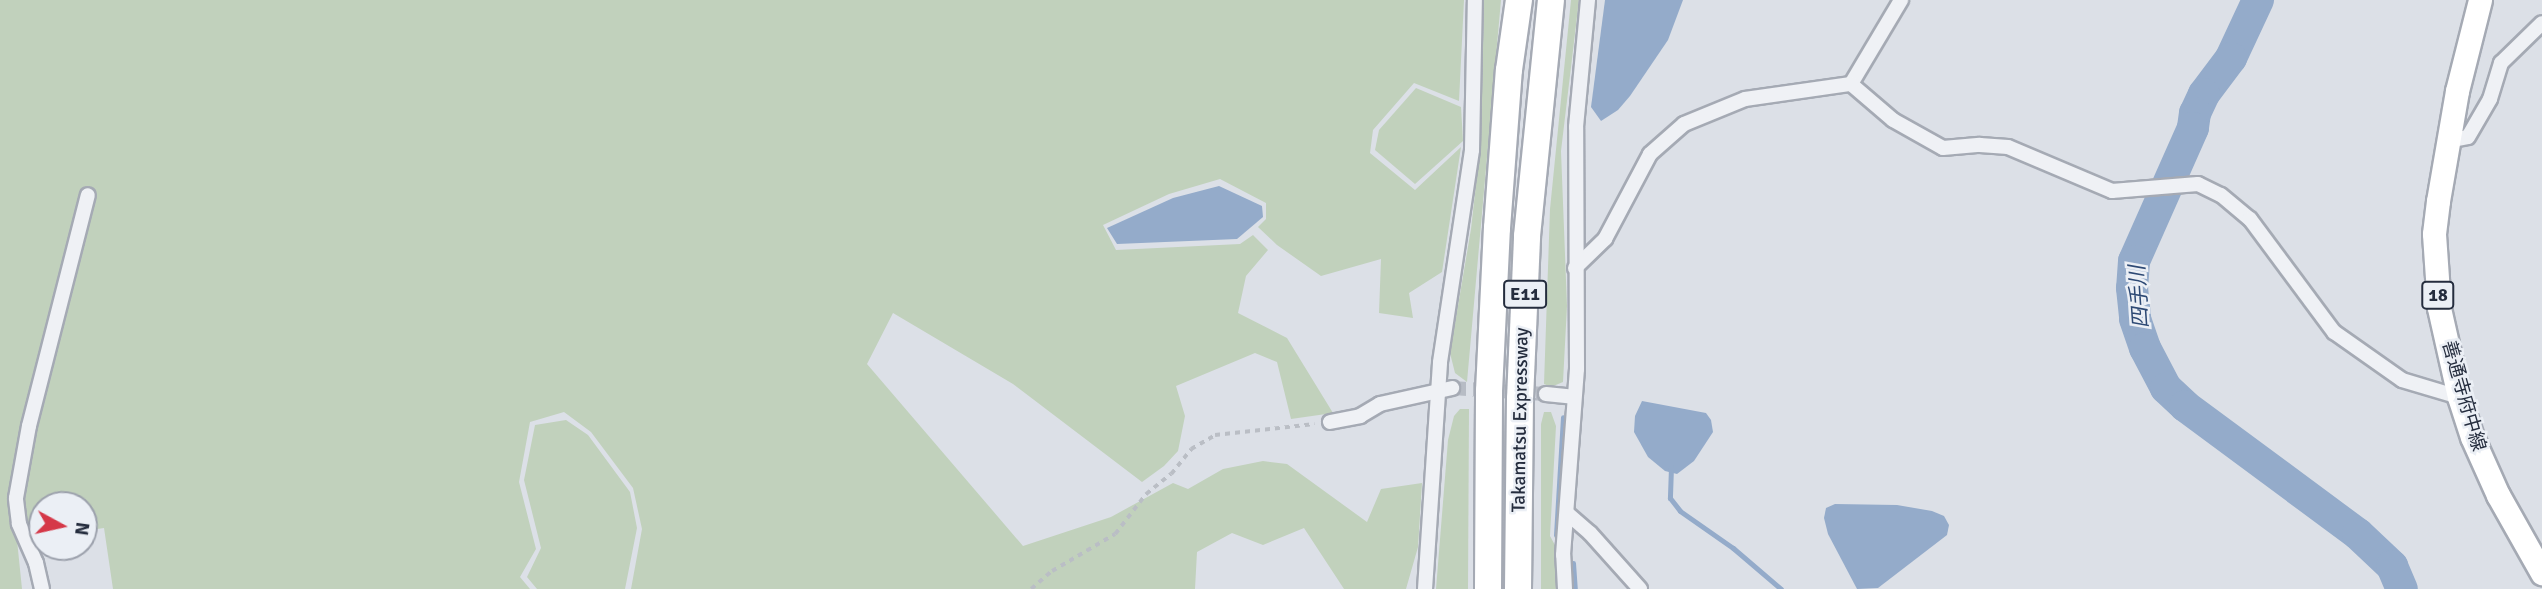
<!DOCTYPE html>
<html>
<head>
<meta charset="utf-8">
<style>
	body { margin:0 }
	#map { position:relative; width:2542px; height:589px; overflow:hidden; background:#dce0e7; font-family:Signika,"Noto Sans JP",sans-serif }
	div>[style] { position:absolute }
	.green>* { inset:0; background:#c1d1bc }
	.water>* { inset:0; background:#94abca }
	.stream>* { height:5px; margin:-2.5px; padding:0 2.5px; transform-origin:2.5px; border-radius:2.5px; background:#94abca }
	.river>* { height:32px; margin:-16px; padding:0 16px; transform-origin:16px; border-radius:16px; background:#94abca }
	.minor-tunnel>* { height:14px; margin-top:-7px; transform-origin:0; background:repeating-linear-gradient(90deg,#b7bcc5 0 14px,transparent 0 21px) }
	.path>* { height:3.5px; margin-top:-1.75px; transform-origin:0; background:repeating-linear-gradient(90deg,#babec5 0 5px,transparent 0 10px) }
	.roads { filter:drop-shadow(2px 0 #a5aab4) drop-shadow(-2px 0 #a5aab4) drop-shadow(0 2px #a5aab4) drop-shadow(0 -2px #a5aab4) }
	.minor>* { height:14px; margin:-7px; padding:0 7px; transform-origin:7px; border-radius:7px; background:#eff1f5 }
	.primary>* { height:23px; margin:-11.5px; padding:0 11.5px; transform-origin:11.5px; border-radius:11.5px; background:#fff }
	.motorway>* { height:26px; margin:-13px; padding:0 13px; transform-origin:13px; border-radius:13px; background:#fff }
	span { translate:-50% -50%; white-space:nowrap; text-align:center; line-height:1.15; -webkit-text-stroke:5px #ebeff5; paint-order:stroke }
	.shield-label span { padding:2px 5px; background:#ebeff5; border:2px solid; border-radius:5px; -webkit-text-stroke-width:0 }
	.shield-label { font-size:18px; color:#252d3e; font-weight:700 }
	.street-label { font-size:19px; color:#252d3e }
	.water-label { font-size:21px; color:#2d4974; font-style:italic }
	.north { position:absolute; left:28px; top:491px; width:70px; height:70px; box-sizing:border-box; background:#ebeff5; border:2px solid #9ca1ac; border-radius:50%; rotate:98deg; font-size:19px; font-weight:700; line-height:28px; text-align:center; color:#252d3e }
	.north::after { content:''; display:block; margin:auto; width:24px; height:32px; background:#d53848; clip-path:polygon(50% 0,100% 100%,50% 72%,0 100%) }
</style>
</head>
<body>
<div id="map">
	<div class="green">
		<div style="clip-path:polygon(0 0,1464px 0,1459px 101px,1414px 83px,1373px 130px,1370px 153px,1415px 190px,1461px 147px,1442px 272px,1409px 293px,1413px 318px,1379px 313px,1381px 259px,1321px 276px,1277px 245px,1258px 227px,1266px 219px,1266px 203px,1220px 179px,1169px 194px,1103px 225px,1116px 250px,1240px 244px,1253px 235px,1268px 250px,1246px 276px,1238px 313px,1287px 338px,1333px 413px,1291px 419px,1277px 362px,1255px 353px,1176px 386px,1185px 416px,1178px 451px,1164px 466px,1142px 482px,1013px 384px,893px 313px,867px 364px,1023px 546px,1111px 517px,1173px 483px,1188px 489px,1223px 469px,1263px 461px,1287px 464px,1367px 522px,1381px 489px,1422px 483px,1418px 547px,1406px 589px,1344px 589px,1304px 528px,1263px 545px,1232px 533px,1197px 552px,1195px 589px,631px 589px,642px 529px,633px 488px,591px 432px,564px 412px,530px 422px,519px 482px,536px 549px,520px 577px,530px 589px,113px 589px,104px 528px,84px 531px,84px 505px,42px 505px,42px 536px,17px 540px,22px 589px,0 589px)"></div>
		<div style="clip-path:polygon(1484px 0,1501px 0,1467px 382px,1455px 373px,1450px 353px,1471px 229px,1481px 140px)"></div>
		<div style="clip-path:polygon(1571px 0,1579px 0,1561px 151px,1567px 306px,1563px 382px,1551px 387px,1544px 384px,1550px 209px)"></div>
		<div style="clip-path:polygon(1416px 88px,1461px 107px,1463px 141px,1415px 184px,1375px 150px,1379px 130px)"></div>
		<div style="clip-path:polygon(1460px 409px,1469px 409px,1468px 589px,1436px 589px,1448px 440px,1454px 416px)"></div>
		<div style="clip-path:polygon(1544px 412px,1551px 412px,1556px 426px,1550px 536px,1556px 547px,1557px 589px,1541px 589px,1541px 424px)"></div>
		<div style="clip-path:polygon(566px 420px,588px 435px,630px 492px,637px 528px,625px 589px,537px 589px,527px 577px,541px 548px,524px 480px,535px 425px)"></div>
	</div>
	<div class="water">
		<div style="clip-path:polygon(1605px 0,1683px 0,1668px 40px,1630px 96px,1618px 110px,1601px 121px,1591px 107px)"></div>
		<div style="clip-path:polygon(1219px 186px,1262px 206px,1263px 217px,1237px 239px,1117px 244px,1107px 228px,1173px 198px)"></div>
		<div style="clip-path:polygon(1642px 401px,1706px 413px,1711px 420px,1713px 432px,1694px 461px,1677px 474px,1665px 471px,1648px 457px,1634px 432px,1635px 416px)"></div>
		<div style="clip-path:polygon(1835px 504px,1897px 505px,1932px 511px,1944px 516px,1949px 525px,1947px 535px,1878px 588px,1857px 589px,1828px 534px,1824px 518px,1826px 508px)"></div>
	</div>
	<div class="stream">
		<div style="left:1671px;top:467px;width:31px;rotate:92deg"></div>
		<div style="left:1670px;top:498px;width:16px;rotate:52deg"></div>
		<div style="left:1680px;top:511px;width:65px;rotate:34.9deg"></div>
		<div style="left:1733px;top:548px;width:63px;rotate:40.5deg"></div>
		<div style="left:1556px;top:535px;width:118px;rotate:-86.6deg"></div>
		<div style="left:1573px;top:563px;width:26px;rotate:86deg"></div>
	</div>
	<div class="river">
		<div style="left:2258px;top:0;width:64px;rotate:115deg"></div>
		<div style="left:2231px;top:58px;width:45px;rotate:126.9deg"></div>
		<div style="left:2204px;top:94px;width:21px;rotate:115deg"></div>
		<div style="left:2195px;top:113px;width:15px;rotate:98deg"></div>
		<div style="left:2193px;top:128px;width:145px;rotate:113.9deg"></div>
		<div style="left:2134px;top:261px;width:27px;rotate:94deg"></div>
		<div style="left:2132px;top:288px;width:31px;rotate:84deg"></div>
		<div style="left:2135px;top:319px;width:31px;rotate:71deg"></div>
		<div style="left:2145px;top:348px;width:45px;rotate:62.3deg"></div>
		<div style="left:2166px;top:388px;width:26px;rotate:43deg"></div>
		<div style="left:2185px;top:406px;width:215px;rotate:36.5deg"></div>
		<div style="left:2358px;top:534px;width:47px;rotate:43.3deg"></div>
		<div style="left:2392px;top:566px;width:25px;rotate:67deg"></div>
	</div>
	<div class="minor-tunnel">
		<div style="left:1452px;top:388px;width:94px;rotate:3.7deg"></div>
	</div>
	<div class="path">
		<div style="left:1031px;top:589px;width:28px;rotate:-41deg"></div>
		<div style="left:1052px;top:571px;width:73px;rotate:-30.4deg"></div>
		<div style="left:1115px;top:534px;width:51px;rotate:-52.2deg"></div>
		<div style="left:1146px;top:494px;width:32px;rotate:-39deg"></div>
		<div style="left:1171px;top:474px;width:32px;rotate:-51deg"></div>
		<div style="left:1191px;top:449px;width:28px;rotate:-30deg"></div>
		<div style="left:1215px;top:435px;width:100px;rotate:-6.3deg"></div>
	</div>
	<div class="roads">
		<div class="minor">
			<div style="left:1851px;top:84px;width:98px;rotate:-59.2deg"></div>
			<div style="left:2448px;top:141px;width:20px;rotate:-11deg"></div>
			<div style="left:2468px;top:137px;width:44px;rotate:-59.9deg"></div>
			<div style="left:2490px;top:99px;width:38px;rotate:-73deg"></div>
			<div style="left:2501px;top:63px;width:57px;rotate:-44.3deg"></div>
			<div style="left:1575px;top:268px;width:42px;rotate:-44deg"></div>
			<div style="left:1605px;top:239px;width:96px;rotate:-62.1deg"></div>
			<div style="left:1650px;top:154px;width:45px;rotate:-41.4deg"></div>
			<div style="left:1684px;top:124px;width:66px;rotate:-22.3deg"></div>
			<div style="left:1745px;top:99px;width:107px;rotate:-8.1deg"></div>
			<div style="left:1851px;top:84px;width:55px;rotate:40.6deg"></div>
			<div style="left:1893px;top:120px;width:57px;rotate:29.2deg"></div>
			<div style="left:1943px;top:148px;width:37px;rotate:-5deg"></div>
			<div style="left:1980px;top:145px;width:28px;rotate:4deg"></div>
			<div style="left:2008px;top:147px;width:113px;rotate:22.9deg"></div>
			<div style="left:2112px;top:191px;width:86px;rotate:-4.7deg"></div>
			<div style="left:2198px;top:184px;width:25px;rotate:26deg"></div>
			<div style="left:2221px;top:195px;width:38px;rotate:40deg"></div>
			<div style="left:2250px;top:219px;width:141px;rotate:53.4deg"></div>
			<div style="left:2334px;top:332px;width:83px;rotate:35.2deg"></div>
			<div style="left:2402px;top:380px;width:59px;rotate:16.6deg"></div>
			<div style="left:1546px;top:394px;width:27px;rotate:6deg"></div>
			<div style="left:1330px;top:422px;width:31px;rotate:-11deg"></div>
			<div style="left:1360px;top:416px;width:23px;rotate:-31deg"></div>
			<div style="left:1380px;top:404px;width:74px;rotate:-12.5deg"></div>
			<div style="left:1568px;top:514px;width:29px;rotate:41deg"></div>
			<div style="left:1590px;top:533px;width:75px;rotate:48.2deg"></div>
			<div style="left:42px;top:589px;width:27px;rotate:-103deg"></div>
			<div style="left:36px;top:563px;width:43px;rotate:-113.6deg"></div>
			<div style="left:19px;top:524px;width:26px;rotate:-97deg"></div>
			<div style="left:16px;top:498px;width:73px;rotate:-79.8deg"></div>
			<div style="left:29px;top:426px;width:238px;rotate:-75.7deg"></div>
			<div style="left:1425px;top:589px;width:227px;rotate:-86.2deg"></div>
			<div style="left:1440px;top:362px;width:214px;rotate:-81.4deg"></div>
			<div style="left:1472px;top:150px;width:150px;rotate:-88.9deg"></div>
			<div style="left:1565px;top:589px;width:34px;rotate:-93deg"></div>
			<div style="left:1563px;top:555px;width:187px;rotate:-85.7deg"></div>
			<div style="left:1577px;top:369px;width:242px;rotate:-90.2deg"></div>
			<div style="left:1576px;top:127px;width:128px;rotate:-84.6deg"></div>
		</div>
		<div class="primary">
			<div style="left:2480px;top:0;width:94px;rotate:104.2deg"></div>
			<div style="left:2457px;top:91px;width:112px;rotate:99.8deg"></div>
			<div style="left:2438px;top:201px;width:33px;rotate:97deg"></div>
			<div style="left:2434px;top:234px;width:74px;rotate:86.1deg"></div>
			<div style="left:2439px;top:308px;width:91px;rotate:77.3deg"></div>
			<div style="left:2459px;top:397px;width:42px;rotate:72deg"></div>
			<div style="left:2472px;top:437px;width:64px;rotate:65.9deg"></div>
			<div style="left:2498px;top:495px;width:90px;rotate:60.6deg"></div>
		</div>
		<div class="motorway">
			<div style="left:1488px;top:589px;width:198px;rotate:-89.7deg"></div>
			<div style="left:1489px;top:391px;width:163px;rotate:-87.2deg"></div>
			<div style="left:1497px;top:228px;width:158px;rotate:-85.7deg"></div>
			<div style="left:1509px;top:70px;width:71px;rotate:-81.9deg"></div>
			<div style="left:1518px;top:589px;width:190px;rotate:-89.4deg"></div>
			<div style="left:1520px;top:399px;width:163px;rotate:-87.5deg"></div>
			<div style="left:1527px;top:236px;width:237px;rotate:-84.2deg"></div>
		</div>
	</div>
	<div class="shield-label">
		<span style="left:1525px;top:294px">E11</span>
		<span style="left:2438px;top:295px">18</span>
	</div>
	<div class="street-label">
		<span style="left:2463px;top:396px;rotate:74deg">善通寺府中線</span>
		<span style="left:1521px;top:420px;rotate:-89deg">Takamatsu Expressway</span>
	</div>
	<div class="water-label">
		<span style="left:2139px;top:297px;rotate:-94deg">四手川</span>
	</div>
	<div class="north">N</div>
</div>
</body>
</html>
